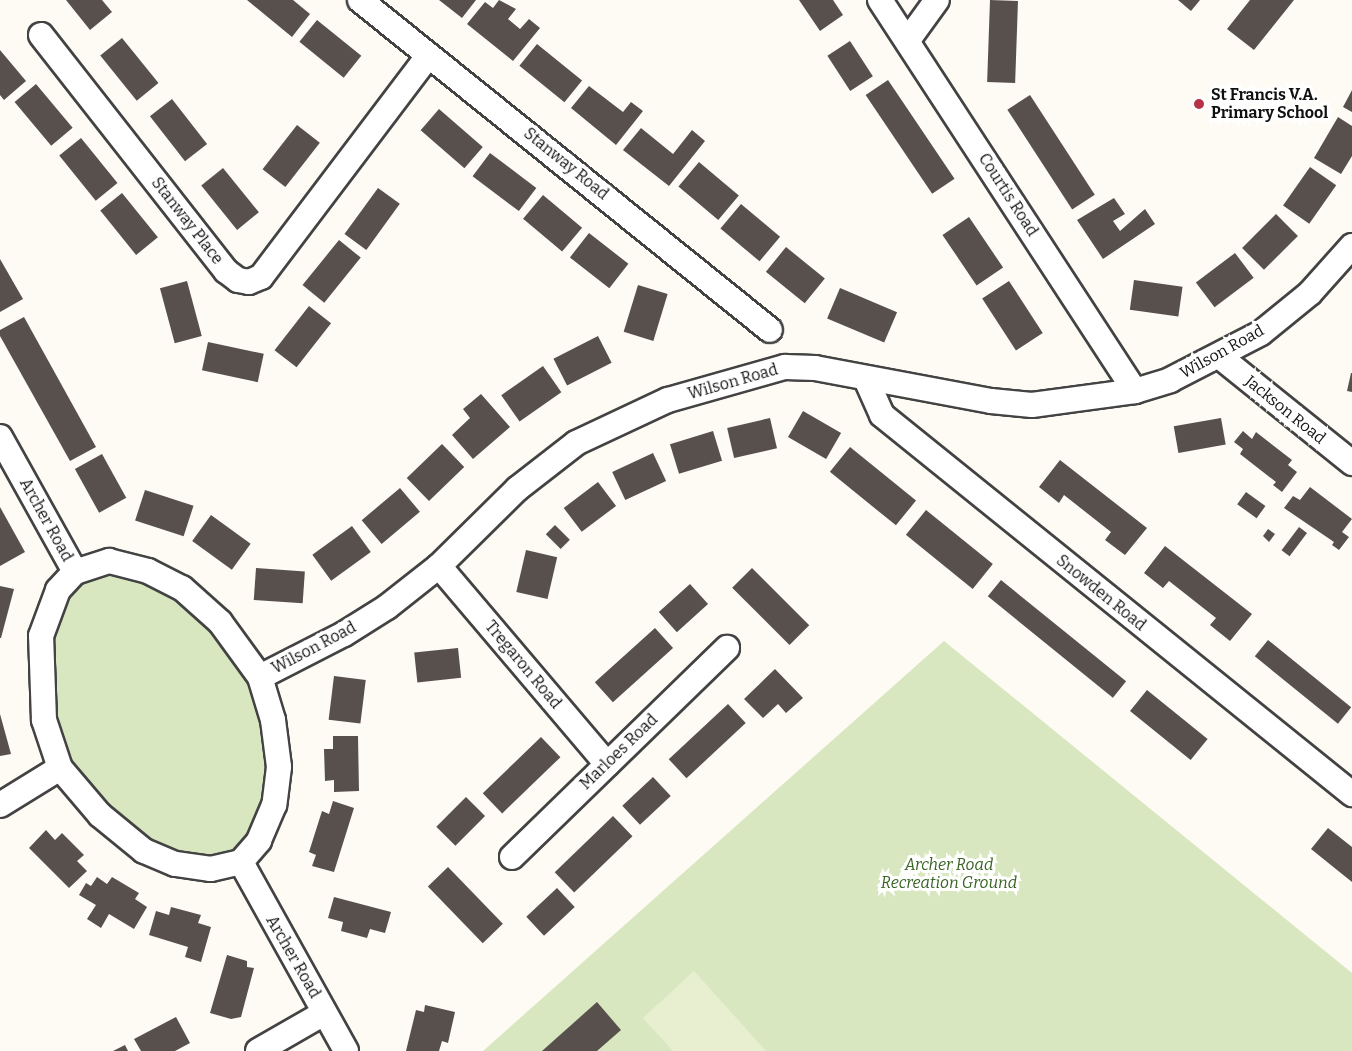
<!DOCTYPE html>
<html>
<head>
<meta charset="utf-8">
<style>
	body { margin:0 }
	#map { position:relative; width:1352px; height:1051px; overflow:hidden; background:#fefbf4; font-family:Bitter,serif }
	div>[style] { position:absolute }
	.green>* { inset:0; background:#d8e7bf }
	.pitch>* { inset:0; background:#e7efd0 }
	.building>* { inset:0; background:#58504d; transform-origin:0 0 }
	.roads { filter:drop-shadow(2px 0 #434343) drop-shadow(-2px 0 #434343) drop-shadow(0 2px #434343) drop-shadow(0 -2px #434343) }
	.street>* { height:24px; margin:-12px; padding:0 12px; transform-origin:12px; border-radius:12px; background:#fff }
	.dots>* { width:16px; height:16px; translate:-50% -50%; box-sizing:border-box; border:3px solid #fff; border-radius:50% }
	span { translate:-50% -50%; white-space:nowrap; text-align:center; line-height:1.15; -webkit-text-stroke:6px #fff; paint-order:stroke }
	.poi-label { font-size:16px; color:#101010; font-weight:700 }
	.left { translate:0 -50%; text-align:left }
	.street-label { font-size:16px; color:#101010 }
	.park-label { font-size:16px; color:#386424; font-style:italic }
</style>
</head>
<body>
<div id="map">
	<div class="green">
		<div style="clip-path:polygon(101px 574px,137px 580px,171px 599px,206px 625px,233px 653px,248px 677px,266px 740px,266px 793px,249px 838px,224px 856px,184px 854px,145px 836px,97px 796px,65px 754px,50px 704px,50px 644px,60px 611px,75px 589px,87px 577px)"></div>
		<div style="clip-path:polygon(944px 641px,1352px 973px,1352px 1051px,483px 1051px)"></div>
	</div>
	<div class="pitch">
		<div style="clip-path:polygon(694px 971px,766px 1051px,673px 1051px,643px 1018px)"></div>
	</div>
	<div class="building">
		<div style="clip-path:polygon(66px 0,102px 0,112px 12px,90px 30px)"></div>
		<div style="clip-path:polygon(247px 0,293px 0,310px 14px,292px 37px)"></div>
		<div style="clip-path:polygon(439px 0,476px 0,462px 18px)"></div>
		<div style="clip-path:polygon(499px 0,516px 9px,508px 19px,520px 29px,529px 19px,540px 28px,513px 61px,467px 24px,485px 2px,493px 8px)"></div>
		<div style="clip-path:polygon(799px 0,833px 0,843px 15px,820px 31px)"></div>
		<div style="left:990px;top:0;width:28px;height:82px;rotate:2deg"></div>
		<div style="clip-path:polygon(1178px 0,1200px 0,1191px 11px)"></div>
		<div style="clip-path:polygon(1250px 0,1294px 0,1254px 50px,1227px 29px)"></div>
		<div style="left:317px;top:20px;width:57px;height:28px;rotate:39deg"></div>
		<div style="left:122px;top:38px;width:58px;height:28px;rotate:51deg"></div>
		<div style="left:850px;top:41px;width:42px;height:27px;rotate:57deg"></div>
		<div style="left:537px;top:44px;width:58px;height:28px;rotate:39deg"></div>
		<div style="clip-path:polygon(0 50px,26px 81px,4px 100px,0 95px)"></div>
		<div style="left:888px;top:80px;width:119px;height:27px;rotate:56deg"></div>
		<div style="left:36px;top:84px;width:57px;height:28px;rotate:50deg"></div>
		<div style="clip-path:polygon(589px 86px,623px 112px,631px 102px,643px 111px,616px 145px,571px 108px)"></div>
		<div style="clip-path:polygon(1352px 90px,1352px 112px,1343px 107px)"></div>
		<div style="left:1030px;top:95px;width:119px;height:27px;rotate:57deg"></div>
		<div style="left:172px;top:99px;width:57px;height:28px;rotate:52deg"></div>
		<div style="left:439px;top:109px;width:58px;height:28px;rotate:41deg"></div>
		<div style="clip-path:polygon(1338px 117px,1352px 126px,1352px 156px,1341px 174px,1314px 158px)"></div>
		<div style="left:297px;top:125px;width:29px;height:56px;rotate:38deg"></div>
		<div style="clip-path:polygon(641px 128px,673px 154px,692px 130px,705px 141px,669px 186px,623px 150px)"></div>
		<div style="left:81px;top:138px;width:58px;height:28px;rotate:51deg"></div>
		<div style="left:490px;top:153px;width:58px;height:29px;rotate:37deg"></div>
		<div style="left:699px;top:162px;width:52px;height:32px;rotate:40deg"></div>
		<div style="left:1310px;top:167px;width:32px;height:47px;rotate:35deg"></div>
		<div style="left:223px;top:168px;width:57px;height:28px;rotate:51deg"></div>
		<div style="left:378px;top:188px;width:27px;height:57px;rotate:36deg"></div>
		<div style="left:122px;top:193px;width:57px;height:28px;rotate:51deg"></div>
		<div style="left:543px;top:195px;width:51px;height:31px;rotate:40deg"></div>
		<div style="clip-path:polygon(1114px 198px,1125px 214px,1113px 221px,1120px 231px,1145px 209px,1155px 224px,1103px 259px,1077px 220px)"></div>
		<div style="left:741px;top:204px;width:51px;height:32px;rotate:40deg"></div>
		<div style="left:1276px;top:214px;width:31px;height:48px;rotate:45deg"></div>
		<div style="left:969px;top:217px;width:61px;height:32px;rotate:56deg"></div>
		<div style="left:589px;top:233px;width:50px;height:31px;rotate:38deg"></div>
		<div style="left:339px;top:240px;width:28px;height:58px;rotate:39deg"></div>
		<div style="left:786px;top:247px;width:50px;height:32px;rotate:39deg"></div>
		<div style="left:1235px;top:253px;width:31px;height:49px;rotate:53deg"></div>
		<div style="clip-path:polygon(0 259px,23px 299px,0 312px)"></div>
		<div style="left:1134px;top:280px;width:49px;height:30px;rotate:8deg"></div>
		<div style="left:187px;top:281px;width:57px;height:28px;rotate:75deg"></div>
		<div style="left:1009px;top:281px;width:62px;height:32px;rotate:57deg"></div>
		<div style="left:638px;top:285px;width:31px;height:49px;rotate:17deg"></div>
		<div style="left:840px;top:288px;width:62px;height:33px;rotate:23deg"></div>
		<div style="left:309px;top:306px;width:28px;height:56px;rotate:38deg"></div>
		<div style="clip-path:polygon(24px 317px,96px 447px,70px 461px,0 336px,0 330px)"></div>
		<div style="left:598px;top:336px;width:30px;height:50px;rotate:63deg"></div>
		<div style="left:208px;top:342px;width:57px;height:29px;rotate:12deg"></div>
		<div style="left:543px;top:366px;width:32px;height:51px;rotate:55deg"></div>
		<div style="clip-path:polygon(1351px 373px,1352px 373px,1352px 392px,1347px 391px)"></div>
		<div style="clip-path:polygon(481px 394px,510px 427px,473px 459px,452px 435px,470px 418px,463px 409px)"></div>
		<div style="left:803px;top:411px;width:44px;height:30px;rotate:30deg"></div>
		<div style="left:770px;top:418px;width:31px;height:44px;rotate:77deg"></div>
		<div style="left:1221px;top:418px;width:27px;height:48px;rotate:80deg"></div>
		<div style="left:713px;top:431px;width:31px;height:45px;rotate:73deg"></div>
		<div style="clip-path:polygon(1243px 431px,1252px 439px,1256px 432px,1292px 460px,1288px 465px,1297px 472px,1282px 492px,1273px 485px,1276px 482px,1240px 454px,1243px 449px,1234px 442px)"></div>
		<div style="left:442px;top:444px;width:32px;height:49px;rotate:46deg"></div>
		<div style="left:850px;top:447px;width:85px;height:32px;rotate:39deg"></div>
		<div style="left:653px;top:453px;width:31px;height:45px;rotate:65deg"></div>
		<div style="left:102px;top:454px;width:50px;height:31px;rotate:61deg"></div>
		<div style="clip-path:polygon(1060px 460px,1147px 528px,1125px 555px,1105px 540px,1111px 532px,1064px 495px,1059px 503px,1039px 487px)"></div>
		<div style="left:598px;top:482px;width:30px;height:43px;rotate:53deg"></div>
		<div style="clip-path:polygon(1310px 487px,1352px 519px,1342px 532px,1349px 537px,1339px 550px,1332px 545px,1334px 542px,1284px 508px,1293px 496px,1300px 500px)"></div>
		<div style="left:400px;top:488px;width:31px;height:50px;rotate:50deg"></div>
		<div style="left:145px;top:490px;width:51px;height:32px;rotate:18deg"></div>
		<div style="left:1246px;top:492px;width:24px;height:15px;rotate:36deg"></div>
		<div style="clip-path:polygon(0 507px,25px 552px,0 566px)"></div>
		<div style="left:926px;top:510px;width:86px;height:32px;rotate:39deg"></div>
		<div style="left:211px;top:515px;width:49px;height:32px;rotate:36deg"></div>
		<div style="left:555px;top:525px;width:21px;height:13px;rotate:45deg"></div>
		<div style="left:352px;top:526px;width:32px;height:49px;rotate:54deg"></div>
		<div style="left:1299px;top:527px;width:10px;height:29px;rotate:37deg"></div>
		<div style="clip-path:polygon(1268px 529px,1275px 534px,1269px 542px,1263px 536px)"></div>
		<div style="clip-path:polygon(1165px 546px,1252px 614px,1230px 641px,1210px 625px,1216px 618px,1169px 581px,1163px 588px,1144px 573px)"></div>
		<div style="left:526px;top:550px;width:32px;height:43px;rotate:13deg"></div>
		<div style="left:256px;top:568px;width:49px;height:32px;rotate:4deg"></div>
		<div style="left:752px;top:568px;width:81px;height:28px;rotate:45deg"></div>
		<div style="left:1001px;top:580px;width:161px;height:21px;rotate:39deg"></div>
		<div style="left:690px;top:584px;width:27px;height:42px;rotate:48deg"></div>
		<div style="clip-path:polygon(0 586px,14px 589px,1px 638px,0 638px)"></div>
		<div style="left:655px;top:628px;width:27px;height:81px;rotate:48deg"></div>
		<div style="left:1268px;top:640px;width:107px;height:21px;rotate:39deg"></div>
		<div style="left:458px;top:648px;width:30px;height:44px;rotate:84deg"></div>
		<div style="clip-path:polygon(775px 669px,803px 698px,786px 713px,778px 704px,763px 718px,744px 699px)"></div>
		<div style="left:334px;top:676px;width:32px;height:44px;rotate:7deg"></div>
		<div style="left:1147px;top:690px;width:78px;height:27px;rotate:39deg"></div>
		<div style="left:728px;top:704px;width:26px;height:81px;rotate:47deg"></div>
		<div style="clip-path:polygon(0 714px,11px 754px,0 756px)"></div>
		<div style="clip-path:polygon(333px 736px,358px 736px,359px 791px,334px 792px,334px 780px,325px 781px,324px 749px,333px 749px)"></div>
		<div style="left:541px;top:737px;width:28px;height:81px;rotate:46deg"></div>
		<div style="left:653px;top:777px;width:26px;height:42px;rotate:47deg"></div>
		<div style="left:466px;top:797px;width:27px;height:42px;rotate:45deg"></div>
		<div style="clip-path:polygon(333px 801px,354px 808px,334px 872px,312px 866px,316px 855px,309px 852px,322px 811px,329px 814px)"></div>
		<div style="left:613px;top:816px;width:28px;height:81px;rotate:46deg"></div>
		<div style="clip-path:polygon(1328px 828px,1352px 847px,1352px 882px,1311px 849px)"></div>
		<div style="clip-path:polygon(46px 830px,55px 840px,62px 833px,84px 855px,77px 861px,87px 871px,69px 888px,29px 848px)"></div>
		<div style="left:448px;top:867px;width:79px;height:28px;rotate:46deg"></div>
		<div style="clip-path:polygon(97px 877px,107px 884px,112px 877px,139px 893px,135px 899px,147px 907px,134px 929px,109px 914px,101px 928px,87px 919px,96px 905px,79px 895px,86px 883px,91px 886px)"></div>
		<div style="left:557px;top:888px;width:26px;height:42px;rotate:47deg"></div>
		<div style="clip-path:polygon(334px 897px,391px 912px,385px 933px,370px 929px,367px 938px,341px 931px,343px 922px,328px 918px)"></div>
		<div style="clip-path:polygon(171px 907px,201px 915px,198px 923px,211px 927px,201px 962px,185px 957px,188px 947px,149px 935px,156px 911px,169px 915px)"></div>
		<div style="clip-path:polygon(227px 955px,247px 961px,247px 967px,254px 968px,241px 1017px,231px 1019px,210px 1013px)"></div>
		<div style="clip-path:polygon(597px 1002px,621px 1030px,597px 1051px,542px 1051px)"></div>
		<div style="clip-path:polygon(425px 1005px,455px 1012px,448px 1043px,442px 1041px,439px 1051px,406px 1051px,416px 1010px,424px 1012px)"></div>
		<div style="clip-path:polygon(176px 1017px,190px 1043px,175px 1051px,141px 1051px,134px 1039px)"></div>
		<div style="clip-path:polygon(125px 1045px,128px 1051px,113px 1051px)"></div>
	</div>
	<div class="roads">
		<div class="street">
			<div style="left:360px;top:0;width:526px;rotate:38.83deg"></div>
			<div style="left:880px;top:0;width:467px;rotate:56.9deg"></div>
			<div style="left:41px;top:35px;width:300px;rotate:51.9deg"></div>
			<div style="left:226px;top:271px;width:15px;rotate:37deg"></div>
			<div style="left:238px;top:280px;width:11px;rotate:10deg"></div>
			<div style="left:249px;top:282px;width:13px;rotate:-23deg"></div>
			<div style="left:261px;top:277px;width:278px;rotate:-52.9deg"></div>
			<div style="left:908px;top:40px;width:49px;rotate:-54.1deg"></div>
			<div style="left:1219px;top:356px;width:171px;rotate:38.8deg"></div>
			<div style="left:866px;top:379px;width:39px;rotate:66deg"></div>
			<div style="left:882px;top:415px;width:604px;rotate:38.88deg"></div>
			<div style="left:0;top:437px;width:154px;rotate:60.9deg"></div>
			<div style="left:109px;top:561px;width:40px;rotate:14.4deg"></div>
			<div style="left:148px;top:571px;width:38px;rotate:27deg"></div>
			<div style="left:182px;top:588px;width:51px;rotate:41.8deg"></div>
			<div style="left:220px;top:622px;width:68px;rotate:54deg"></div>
			<div style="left:260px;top:677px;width:45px;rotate:73.2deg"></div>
			<div style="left:273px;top:720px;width:47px;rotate:82.7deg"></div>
			<div style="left:279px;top:767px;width:38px;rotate:97deg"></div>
			<div style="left:274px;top:805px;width:39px;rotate:113deg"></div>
			<div style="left:259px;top:841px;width:28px;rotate:131deg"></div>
			<div style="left:241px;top:862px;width:31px;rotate:167deg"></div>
			<div style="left:211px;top:869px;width:36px;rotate:-172deg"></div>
			<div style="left:175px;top:864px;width:34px;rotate:-157deg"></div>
			<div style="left:144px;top:851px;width:57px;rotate:-140.7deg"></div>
			<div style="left:100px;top:815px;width:62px;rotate:-130.4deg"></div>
			<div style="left:60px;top:768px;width:51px;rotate:-108.4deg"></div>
			<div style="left:44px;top:720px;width:84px;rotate:-92deg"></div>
			<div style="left:41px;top:636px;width:49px;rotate:-69.7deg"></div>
			<div style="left:58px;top:590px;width:25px;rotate:-47deg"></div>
			<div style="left:75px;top:572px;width:36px;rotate:-18deg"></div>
			<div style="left:439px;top:566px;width:260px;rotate:49.7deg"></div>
			<div style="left:260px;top:677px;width:94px;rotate:-27.1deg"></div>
			<div style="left:344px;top:634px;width:51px;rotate:-32.1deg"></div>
			<div style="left:387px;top:607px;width:66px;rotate:-38.3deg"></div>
			<div style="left:439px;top:566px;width:110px;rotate:-44.6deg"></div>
			<div style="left:517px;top:489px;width:75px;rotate:-37.9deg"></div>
			<div style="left:576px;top:443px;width:102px;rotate:-25.1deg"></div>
			<div style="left:668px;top:400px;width:122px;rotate:-15.8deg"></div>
			<div style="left:785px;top:367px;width:30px;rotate:2deg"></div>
			<div style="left:815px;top:368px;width:179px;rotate:10.6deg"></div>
			<div style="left:991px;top:401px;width:41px;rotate:5.6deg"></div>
			<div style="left:1032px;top:405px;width:104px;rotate:-7.7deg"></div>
			<div style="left:1135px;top:391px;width:37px;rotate:-17deg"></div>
			<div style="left:1170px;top:380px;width:102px;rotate:-27.3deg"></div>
			<div style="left:1261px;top:333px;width:63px;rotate:-39.2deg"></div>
			<div style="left:1310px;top:293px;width:63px;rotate:-48.2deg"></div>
			<div style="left:0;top:805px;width:70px;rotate:-31.7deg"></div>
			<div style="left:512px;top:857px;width:300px;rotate:-44.2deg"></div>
			<div style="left:241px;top:862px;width:216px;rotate:60.9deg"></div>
			<div style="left:258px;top:1051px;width:76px;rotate:-29.9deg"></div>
		</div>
	</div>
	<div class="dots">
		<div style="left:1199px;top:104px;background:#b63246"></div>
	</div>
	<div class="poi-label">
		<span class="left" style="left:1211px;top:104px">St Francis V.A.<br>Primary School</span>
	</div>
	<div class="street-label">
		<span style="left:566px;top:164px;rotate:39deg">Stanway Road</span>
		<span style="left:1008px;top:195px;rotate:57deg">Courtis Road</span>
		<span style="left:187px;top:221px;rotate:52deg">Stanway Place</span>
		<span style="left:1222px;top:352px;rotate:-29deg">Wilson Road</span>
		<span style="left:733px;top:382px;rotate:-16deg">Wilson Road</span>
		<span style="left:1285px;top:410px;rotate:39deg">Jackson Road</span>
		<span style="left:46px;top:520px;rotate:61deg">Archer Road</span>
		<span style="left:1101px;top:593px;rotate:39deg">Snowden Road</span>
		<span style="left:314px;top:648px;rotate:-28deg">Wilson Road</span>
		<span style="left:523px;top:665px;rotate:50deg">Tregaron Road</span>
		<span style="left:619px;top:752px;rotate:-44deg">Marloes Road</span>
		<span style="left:293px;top:957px;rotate:60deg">Archer Road</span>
	</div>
	<div class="park-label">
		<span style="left:949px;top:874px">Archer Road<br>Recreation Ground</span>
	</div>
</div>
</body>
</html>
